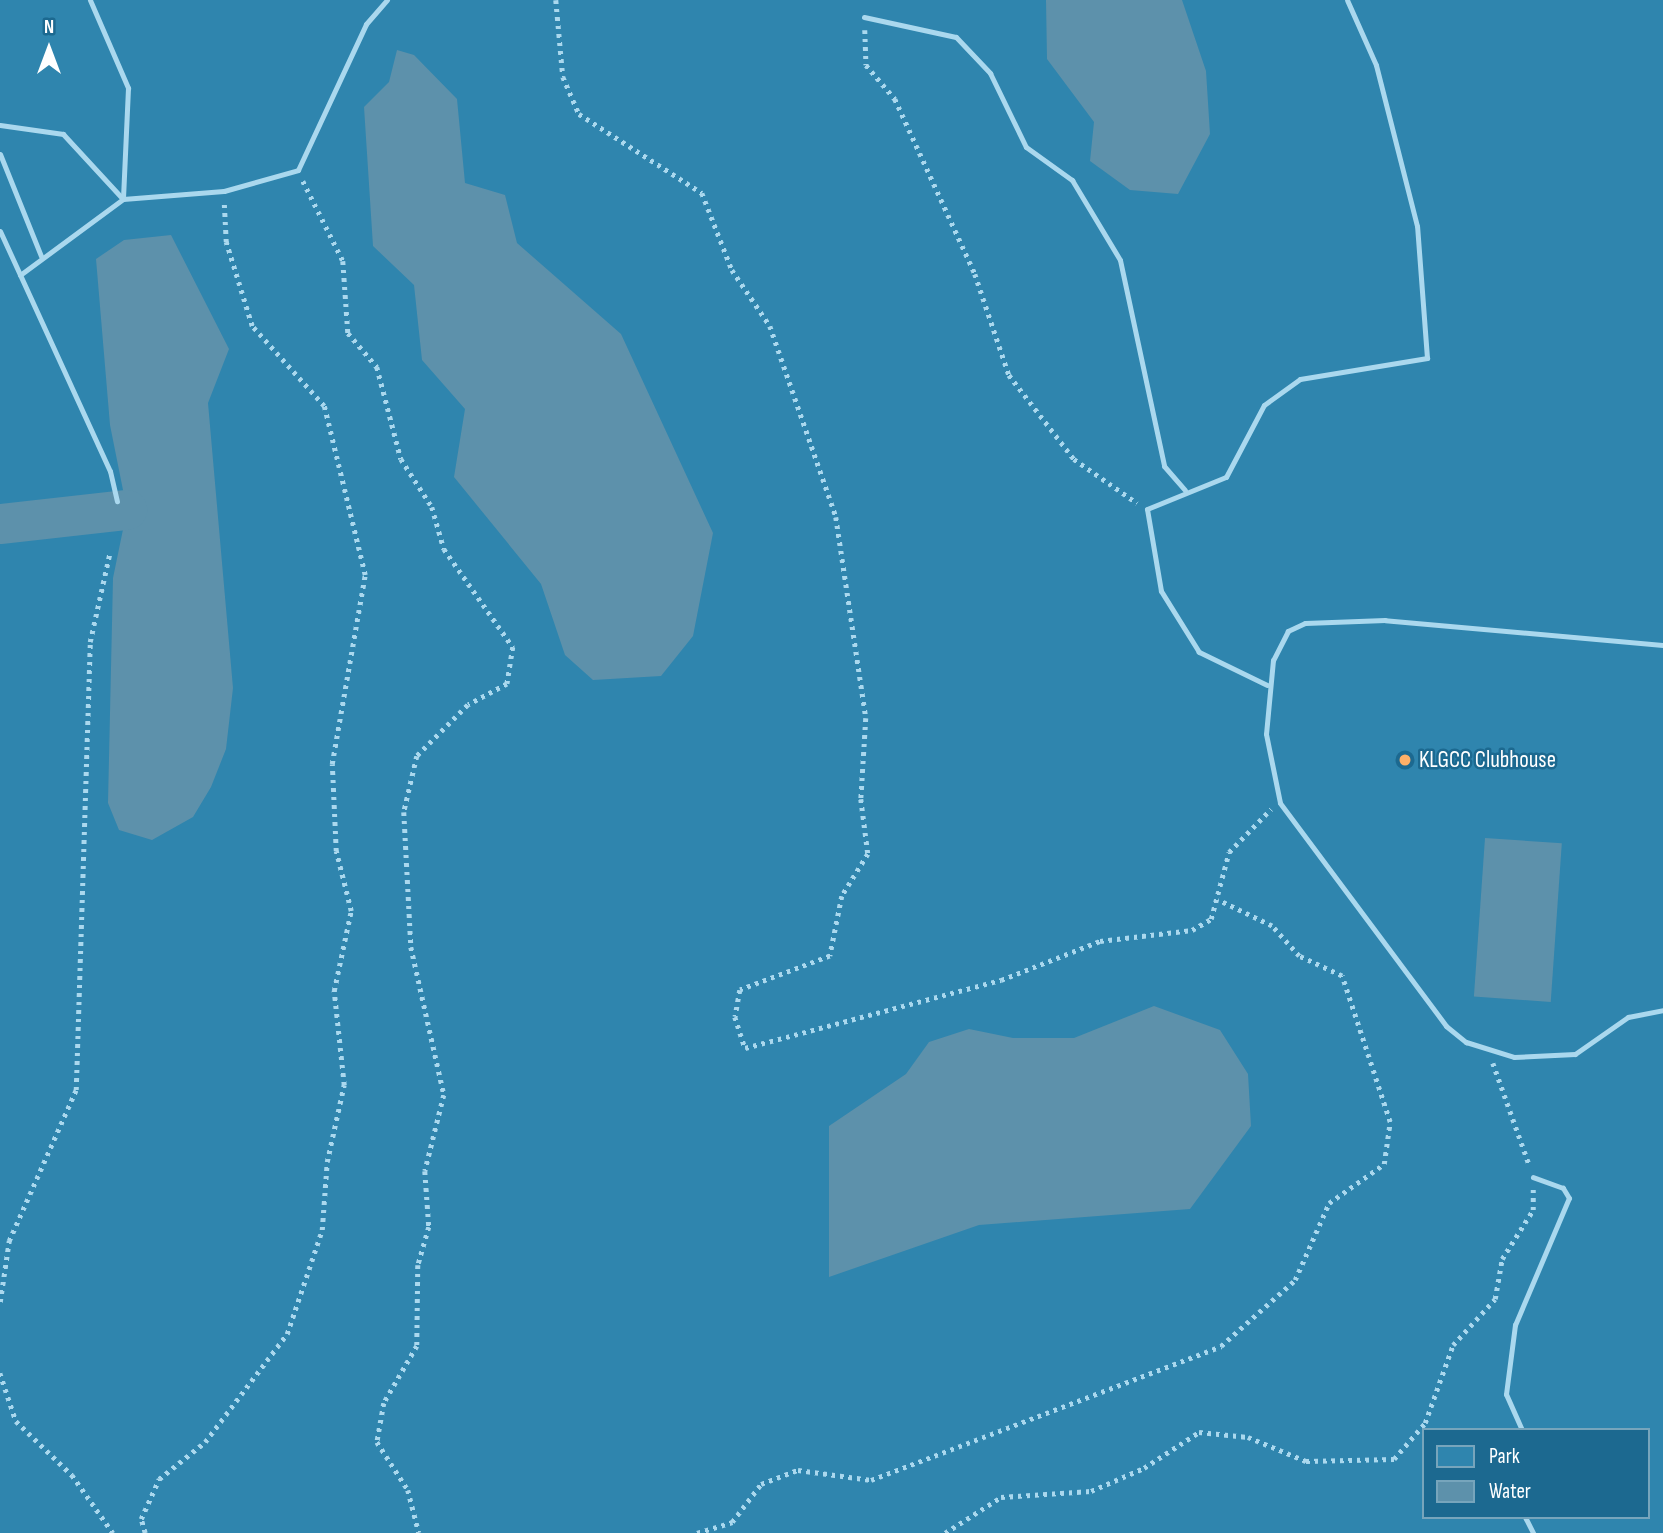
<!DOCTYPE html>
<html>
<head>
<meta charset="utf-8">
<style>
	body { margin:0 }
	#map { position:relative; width:1663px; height:1533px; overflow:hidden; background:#1c6990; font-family:"Sofia Sans Condensed",sans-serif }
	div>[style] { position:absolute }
	.green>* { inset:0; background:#2f85ae }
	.water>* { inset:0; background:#5d91ab; transform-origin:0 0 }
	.river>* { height:40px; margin:-20px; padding:0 20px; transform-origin:20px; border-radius:20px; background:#5d91ab }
	.path>* { height:4.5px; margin-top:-2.25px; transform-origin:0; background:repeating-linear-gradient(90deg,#aad8ee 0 3.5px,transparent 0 8.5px) }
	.service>* { height:5px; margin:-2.5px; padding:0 2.5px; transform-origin:2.5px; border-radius:2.5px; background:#aad8ee }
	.dots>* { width:19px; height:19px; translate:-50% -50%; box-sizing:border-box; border:4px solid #1c6990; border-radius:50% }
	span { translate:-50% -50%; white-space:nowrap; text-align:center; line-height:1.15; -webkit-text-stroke:5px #1c6990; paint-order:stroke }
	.poi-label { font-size:23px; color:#fff }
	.left { translate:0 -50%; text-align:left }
	.legend { position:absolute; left:1422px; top:1428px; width:228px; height:91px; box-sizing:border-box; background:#1c6990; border:2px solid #77a5bc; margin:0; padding:9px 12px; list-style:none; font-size:21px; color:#fff }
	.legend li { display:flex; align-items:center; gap:14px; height:35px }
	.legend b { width:35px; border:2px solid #77a5bc }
	.north { position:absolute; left:14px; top:14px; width:70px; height:70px; -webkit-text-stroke:5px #1c6990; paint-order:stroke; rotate:0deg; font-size:19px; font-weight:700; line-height:28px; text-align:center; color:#fff }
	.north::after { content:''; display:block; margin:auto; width:24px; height:32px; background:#fff; clip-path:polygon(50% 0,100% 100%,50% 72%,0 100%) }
</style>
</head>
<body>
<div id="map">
	<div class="green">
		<div style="clip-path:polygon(evenodd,0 0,1663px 0,1663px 1533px,0 1533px,0 0,1423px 1430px,1647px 1430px,1647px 1517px,1423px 1517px,1423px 1430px)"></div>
	</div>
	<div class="water">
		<div style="clip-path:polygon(1046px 0,1182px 0,1206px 71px,1210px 134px,1178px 194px,1130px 190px,1090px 161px,1094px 122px,1047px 59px)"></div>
		<div style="clip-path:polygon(397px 50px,414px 55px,457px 99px,465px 183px,505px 195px,517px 243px,621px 334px,713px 533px,693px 636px,661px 676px,593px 680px,565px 655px,541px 584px,454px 477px,465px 409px,422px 360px,414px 285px,373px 246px,364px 107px,389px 82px)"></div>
		<div style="clip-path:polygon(171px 235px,229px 349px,208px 403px,233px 688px,226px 749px,211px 787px,193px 817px,152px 840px,119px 830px,108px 803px,113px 578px,127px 510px,110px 425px,96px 259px,124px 240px)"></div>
		<div style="left:1485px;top:838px;width:77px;height:159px;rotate:4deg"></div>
		<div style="clip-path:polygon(1154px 1006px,1220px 1030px,1248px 1074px,1251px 1126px,1190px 1209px,979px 1225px,829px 1277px,829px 1126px,906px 1074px,929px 1042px,969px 1029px,1013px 1038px,1074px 1038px)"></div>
	</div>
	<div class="river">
		<div style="left:0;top:524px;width:128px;rotate:-6.3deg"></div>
	</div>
	<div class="path">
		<div style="left:556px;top:0;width:77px;rotate:84.8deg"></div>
		<div style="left:563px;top:77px;width:40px;rotate:66.6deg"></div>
		<div style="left:579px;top:114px;width:146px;rotate:32.7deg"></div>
		<div style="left:702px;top:193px;width:83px;rotate:68.7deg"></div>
		<div style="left:732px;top:270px;width:68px;rotate:55.8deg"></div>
		<div style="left:770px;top:326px;width:202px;rotate:70.9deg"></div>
		<div style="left:836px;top:517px;width:203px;rotate:81.5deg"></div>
		<div style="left:866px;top:718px;width:81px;rotate:93.5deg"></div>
		<div style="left:861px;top:799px;width:55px;rotate:82.7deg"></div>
		<div style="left:868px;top:854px;width:49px;rotate:121.8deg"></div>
		<div style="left:842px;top:896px;width:61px;rotate:101.3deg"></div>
		<div style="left:830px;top:956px;width:96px;rotate:159.3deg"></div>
		<div style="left:740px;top:990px;width:27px;rotate:100deg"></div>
		<div style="left:735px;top:1017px;width:33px;rotate:72deg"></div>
		<div style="left:745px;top:1048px;width:265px;rotate:-14.9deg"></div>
		<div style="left:1001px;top:980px;width:106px;rotate:-21.5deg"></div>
		<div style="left:1100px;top:941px;width:93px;rotate:-6.8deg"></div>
		<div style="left:1192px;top:930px;width:22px;rotate:-30deg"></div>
		<div style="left:1211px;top:919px;width:69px;rotate:-75deg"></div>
		<div style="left:1229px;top:852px;width:60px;rotate:-45.7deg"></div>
		<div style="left:865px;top:30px;width:35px;rotate:88deg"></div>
		<div style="left:866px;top:65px;width:45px;rotate:49.5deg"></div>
		<div style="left:895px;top:99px;width:192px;rotate:65.4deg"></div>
		<div style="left:975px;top:274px;width:107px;rotate:71.4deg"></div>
		<div style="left:1009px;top:375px;width:106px;rotate:52.3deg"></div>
		<div style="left:1074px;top:459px;width:77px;rotate:34.9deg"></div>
		<div style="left:303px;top:181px;width:89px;rotate:63.4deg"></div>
		<div style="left:343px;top:261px;width:72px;rotate:86deg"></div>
		<div style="left:348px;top:333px;width:45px;rotate:49.5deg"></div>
		<div style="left:377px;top:367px;width:95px;rotate:75.4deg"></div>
		<div style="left:401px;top:459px;width:57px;rotate:57.1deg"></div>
		<div style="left:432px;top:507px;width:44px;rotate:74.1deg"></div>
		<div style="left:444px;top:549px;width:120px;rotate:54.9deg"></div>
		<div style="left:513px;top:647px;width:37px;rotate:99deg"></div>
		<div style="left:507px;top:684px;width:44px;rotate:151.7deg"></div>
		<div style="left:468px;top:705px;width:72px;rotate:135deg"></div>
		<div style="left:417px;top:756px;width:57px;rotate:103.1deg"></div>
		<div style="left:404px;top:812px;width:135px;rotate:87deg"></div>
		<div style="left:411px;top:947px;width:152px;rotate:77.4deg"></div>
		<div style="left:444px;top:1095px;width:78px;rotate:104deg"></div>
		<div style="left:425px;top:1171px;width:56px;rotate:85.9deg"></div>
		<div style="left:429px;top:1227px;width:40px;rotate:106deg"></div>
		<div style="left:418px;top:1265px;width:81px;rotate:90.7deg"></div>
		<div style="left:417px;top:1346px;width:66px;rotate:120.1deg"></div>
		<div style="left:384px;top:1403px;width:40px;rotate:100deg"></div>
		<div style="left:377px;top:1442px;width:57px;rotate:57.1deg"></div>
		<div style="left:408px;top:1490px;width:44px;rotate:75.7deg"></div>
		<div style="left:1493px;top:1063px;width:110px;rotate:70.4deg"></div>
		<div style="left:0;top:1302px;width:62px;rotate:-81.6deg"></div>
		<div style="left:9px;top:1241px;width:165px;rotate:-66.1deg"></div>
		<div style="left:76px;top:1090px;width:448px;rotate:-88.2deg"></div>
		<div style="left:90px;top:642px;width:92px;rotate:-77.5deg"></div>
		<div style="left:0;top:1373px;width:51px;rotate:71.6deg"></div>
		<div style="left:16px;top:1421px;width:78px;rotate:44deg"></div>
		<div style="left:72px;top:1475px;width:71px;rotate:54.7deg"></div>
		<div style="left:145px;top:1533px;width:15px;rotate:-106deg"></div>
		<div style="left:141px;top:1519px;width:44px;rotate:-65.8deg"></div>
		<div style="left:159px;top:1479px;width:59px;rotate:-38.8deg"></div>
		<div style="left:205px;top:1442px;width:136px;rotate:-52.8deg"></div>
		<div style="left:287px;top:1334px;width:110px;rotate:-71.4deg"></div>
		<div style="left:322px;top:1230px;width:68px;rotate:-85.8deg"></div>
		<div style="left:327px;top:1162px;width:79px;rotate:-77.6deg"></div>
		<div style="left:344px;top:1085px;width:95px;rotate:-96.1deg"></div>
		<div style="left:334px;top:991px;width:82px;rotate:-78deg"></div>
		<div style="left:351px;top:911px;width:62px;rotate:-104deg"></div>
		<div style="left:336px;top:851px;width:87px;rotate:-92.6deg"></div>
		<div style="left:332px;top:764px;width:192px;rotate:-80.1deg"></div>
		<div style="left:365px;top:575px;width:174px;rotate:-103.6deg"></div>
		<div style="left:324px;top:406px;width:108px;rotate:-132deg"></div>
		<div style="left:252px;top:326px;width:88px;rotate:-107.2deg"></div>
		<div style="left:226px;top:242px;width:40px;rotate:-92.9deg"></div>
		<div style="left:697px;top:1533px;width:37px;rotate:-17deg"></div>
		<div style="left:732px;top:1522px;width:48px;rotate:-52.7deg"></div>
		<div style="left:761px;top:1484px;width:40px;rotate:-21deg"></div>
		<div style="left:798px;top:1470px;width:74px;rotate:7.8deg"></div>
		<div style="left:871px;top:1480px;width:375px;rotate:-20.9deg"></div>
		<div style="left:1221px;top:1346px;width:99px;rotate:-41.7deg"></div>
		<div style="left:1295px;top:1280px;width:84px;rotate:-66.2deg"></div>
		<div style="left:1329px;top:1203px;width:67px;rotate:-35.3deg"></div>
		<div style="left:1384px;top:1164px;width:42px;rotate:-81.9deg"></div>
		<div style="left:1390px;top:1122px;width:154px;rotate:-108.2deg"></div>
		<div style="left:1342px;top:976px;width:47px;rotate:-155.1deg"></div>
		<div style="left:1299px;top:956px;width:40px;rotate:-132deg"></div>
		<div style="left:1272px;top:926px;width:60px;rotate:-154.3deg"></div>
		<div style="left:945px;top:1533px;width:67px;rotate:-32.7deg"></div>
		<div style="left:1001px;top:1497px;width:90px;rotate:-3.8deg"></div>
		<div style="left:1091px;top:1491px;width:58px;rotate:-23.5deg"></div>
		<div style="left:1144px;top:1468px;width:66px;rotate:-33.2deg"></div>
		<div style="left:1199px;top:1432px;width:49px;rotate:5.8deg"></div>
		<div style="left:1248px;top:1437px;width:63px;rotate:22.5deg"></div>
		<div style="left:1306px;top:1461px;width:88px;rotate:-1.3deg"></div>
		<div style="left:1394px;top:1459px;width:48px;rotate:-49.3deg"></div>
		<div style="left:1425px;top:1423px;width:83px;rotate:-70.3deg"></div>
		<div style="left:1453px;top:1345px;width:62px;rotate:-47.6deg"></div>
		<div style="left:1495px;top:1299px;width:41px;rotate:-80.1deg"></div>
		<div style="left:1502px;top:1259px;width:58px;rotate:-57.7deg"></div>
		<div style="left:1533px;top:1210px;width:21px;rotate:-90deg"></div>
	</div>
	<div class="service">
		<div style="left:90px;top:0;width:96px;rotate:66.6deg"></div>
		<div style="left:128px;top:88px;width:111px;rotate:92.6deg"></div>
		<div style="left:864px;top:17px;width:94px;rotate:12.3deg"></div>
		<div style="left:956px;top:37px;width:50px;rotate:46.6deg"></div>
		<div style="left:990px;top:73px;width:82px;rotate:64.1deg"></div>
		<div style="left:1026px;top:147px;width:57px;rotate:35.7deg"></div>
		<div style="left:1072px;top:180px;width:93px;rotate:59deg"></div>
		<div style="left:1120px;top:260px;width:211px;rotate:77.9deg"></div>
		<div style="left:1164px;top:466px;width:32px;rotate:49deg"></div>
		<div style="left:0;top:125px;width:64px;rotate:8.1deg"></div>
		<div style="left:63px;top:134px;width:87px;rotate:47.3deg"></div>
		<div style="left:0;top:154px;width:110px;rotate:68.1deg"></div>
		<div style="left:0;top:231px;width:264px;rotate:65.4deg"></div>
		<div style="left:110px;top:471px;width:31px;rotate:77deg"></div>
		<div style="left:20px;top:275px;width:128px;rotate:-36.4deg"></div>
		<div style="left:123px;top:199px;width:101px;rotate:-4.5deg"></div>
		<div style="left:224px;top:191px;width:77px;rotate:-15.8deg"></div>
		<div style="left:298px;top:170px;width:161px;rotate:-65deg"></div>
		<div style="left:366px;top:24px;width:32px;rotate:-49deg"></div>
		<div style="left:1663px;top:645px;width:279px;rotate:-174.9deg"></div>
		<div style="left:1385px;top:620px;width:80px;rotate:177.9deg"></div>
		<div style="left:1305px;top:623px;width:19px;rotate:155deg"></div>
		<div style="left:1288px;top:631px;width:33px;rotate:117deg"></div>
		<div style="left:1273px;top:660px;width:74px;rotate:95.4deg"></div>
		<div style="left:1266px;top:734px;width:70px;rotate:78.5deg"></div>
		<div style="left:1280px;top:803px;width:278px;rotate:53.3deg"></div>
		<div style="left:1446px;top:1026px;width:26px;rotate:39deg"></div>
		<div style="left:1466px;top:1042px;width:50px;rotate:17.4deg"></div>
		<div style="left:1514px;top:1057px;width:61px;rotate:-2.8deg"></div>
		<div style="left:1575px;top:1054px;width:65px;rotate:-34.9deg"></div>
		<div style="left:1628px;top:1017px;width:36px;rotate:-11deg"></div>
		<div style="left:1267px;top:685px;width:76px;rotate:-154.1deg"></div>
		<div style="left:1199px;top:652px;width:72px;rotate:-121.9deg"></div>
		<div style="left:1161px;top:591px;width:83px;rotate:-99.7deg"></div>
		<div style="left:1147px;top:509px;width:85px;rotate:-22.1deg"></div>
		<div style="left:1226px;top:477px;width:81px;rotate:-62.2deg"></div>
		<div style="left:1264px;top:405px;width:44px;rotate:-35.8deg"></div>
		<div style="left:1300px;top:379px;width:129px;rotate:-9.4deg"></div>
		<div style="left:1427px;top:358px;width:132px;rotate:-94.3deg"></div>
		<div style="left:1417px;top:226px;width:166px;rotate:-104.3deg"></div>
		<div style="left:1376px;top:65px;width:71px;rotate:-114deg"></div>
		<div style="left:1522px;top:1430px;width:39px;rotate:-114deg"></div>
		<div style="left:1506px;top:1394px;width:70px;rotate:-82.6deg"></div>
		<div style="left:1515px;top:1325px;width:138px;rotate:-67deg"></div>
		<div style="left:1569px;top:1198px;width:12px;rotate:-121deg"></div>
		<div style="left:1563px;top:1188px;width:32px;rotate:-160deg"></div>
		<div style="left:1525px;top:1517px;width:18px;rotate:63deg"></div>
	</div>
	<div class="dots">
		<div style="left:1405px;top:760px;background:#feb068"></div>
	</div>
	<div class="poi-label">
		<span class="left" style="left:1419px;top:760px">KLGCC Clubhouse</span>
	</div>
	<ul class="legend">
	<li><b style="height:19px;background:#2f85ae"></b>Park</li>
	<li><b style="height:19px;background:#5d91ab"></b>Water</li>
	</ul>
	<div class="north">N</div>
</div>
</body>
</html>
